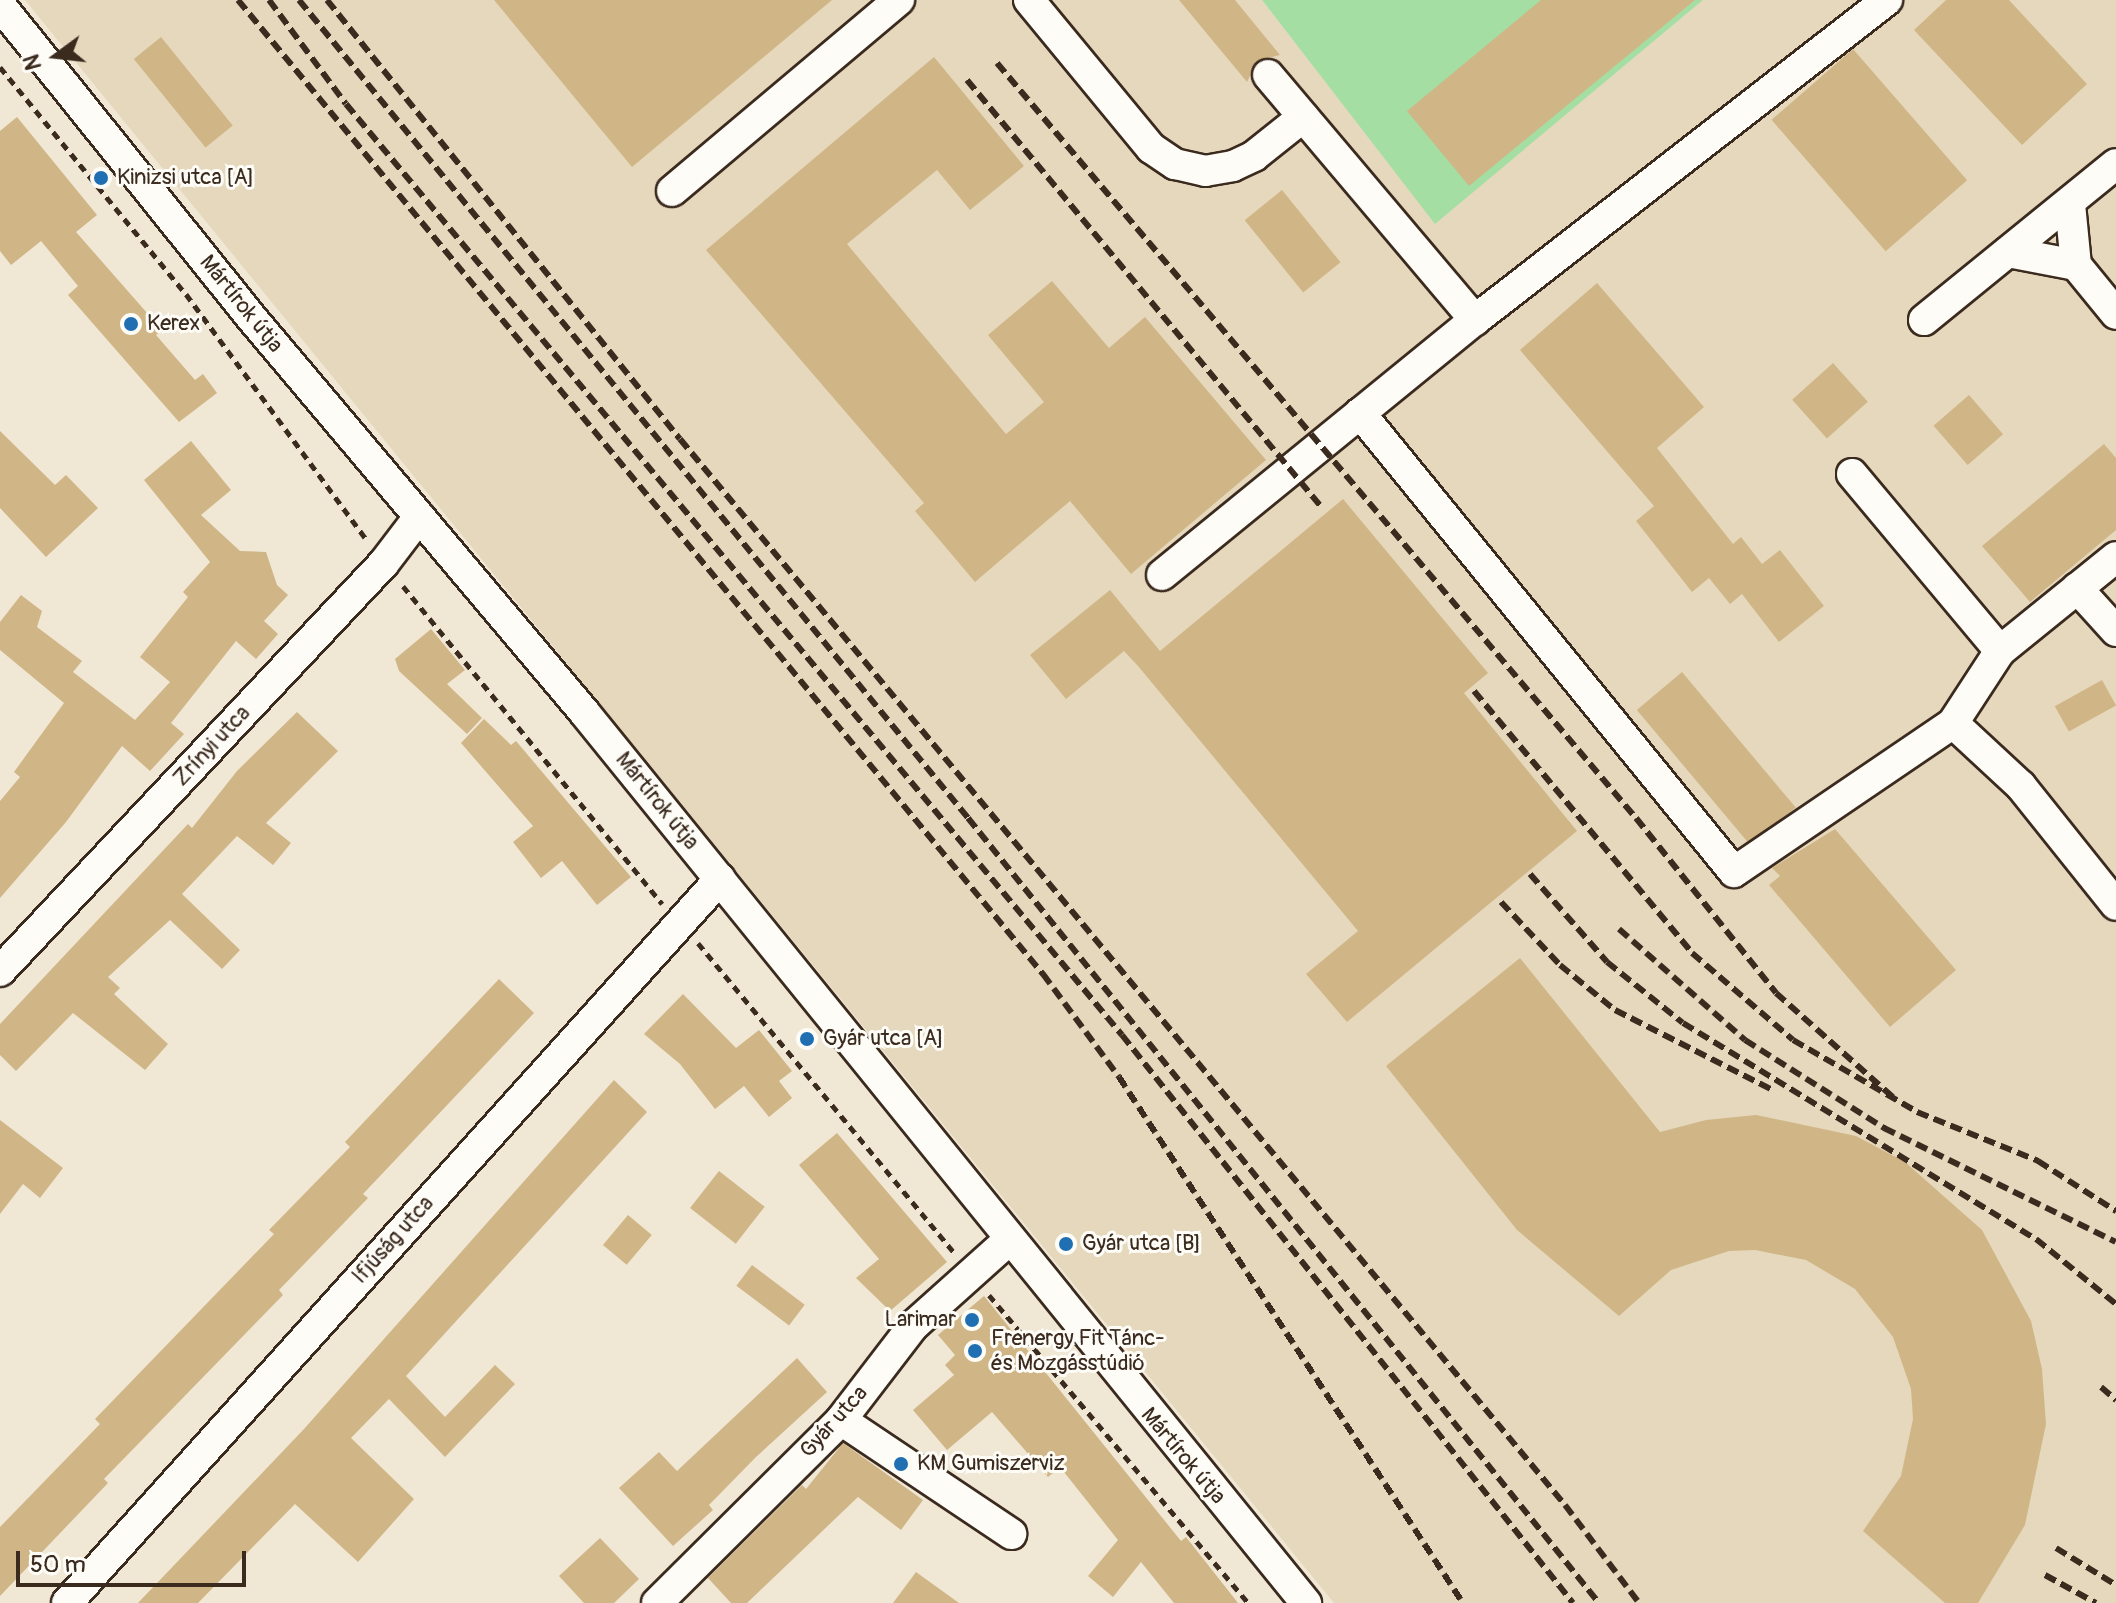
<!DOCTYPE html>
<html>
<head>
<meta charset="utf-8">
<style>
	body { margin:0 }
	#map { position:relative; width:2116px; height:1603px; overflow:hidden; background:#f0e7d5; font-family:Pangolin,sans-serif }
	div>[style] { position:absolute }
	.built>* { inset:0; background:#e6d8bd }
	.green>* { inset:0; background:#a4dea3 }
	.building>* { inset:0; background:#d0b686; transform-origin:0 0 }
	.path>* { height:5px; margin-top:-2.5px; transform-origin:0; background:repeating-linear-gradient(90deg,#3b2a1e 0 8px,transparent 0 14px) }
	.roads { filter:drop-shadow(2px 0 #3b2a1e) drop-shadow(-2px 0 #3b2a1e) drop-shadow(0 2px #3b2a1e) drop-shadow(0 -2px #3b2a1e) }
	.minor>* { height:30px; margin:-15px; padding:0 15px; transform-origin:15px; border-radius:15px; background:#fdfcf7 }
	.rail>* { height:6px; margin-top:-3px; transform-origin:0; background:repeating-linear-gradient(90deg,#3b2a1e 0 12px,transparent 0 18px) }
	.dots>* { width:22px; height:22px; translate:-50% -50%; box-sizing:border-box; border:4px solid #fdfcf7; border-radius:50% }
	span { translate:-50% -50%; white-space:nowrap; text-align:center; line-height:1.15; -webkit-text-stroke:6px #fdfcf7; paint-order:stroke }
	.poi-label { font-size:22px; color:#3b2a1e }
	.left { translate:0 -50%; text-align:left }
	.right { translate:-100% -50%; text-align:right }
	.street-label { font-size:22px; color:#3b2a1e }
	.north { position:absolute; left:16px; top:16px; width:80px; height:80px; -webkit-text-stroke:6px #fdfcf7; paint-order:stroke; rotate:255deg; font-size:22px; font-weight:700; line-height:32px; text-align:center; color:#3b2a1e }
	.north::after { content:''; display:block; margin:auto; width:28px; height:36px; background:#3b2a1e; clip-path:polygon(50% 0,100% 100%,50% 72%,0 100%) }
	.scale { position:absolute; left:16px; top:1551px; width:230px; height:36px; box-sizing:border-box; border:4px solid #3b2a1e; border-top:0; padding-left:10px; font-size:24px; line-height:28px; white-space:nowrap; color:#3b2a1e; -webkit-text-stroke:6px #fdfcf7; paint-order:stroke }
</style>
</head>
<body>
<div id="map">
	<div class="built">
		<div style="clip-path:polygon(25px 0,1262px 0,1435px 223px,1703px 0,2116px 0,2116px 1603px,1334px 1603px)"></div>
	</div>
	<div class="green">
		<div style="clip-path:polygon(1262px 0,1703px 0,1435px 224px)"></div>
	</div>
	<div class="building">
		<div style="clip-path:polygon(494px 0,832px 0,632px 167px)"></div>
		<div style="clip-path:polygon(1179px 0,1235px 0,1280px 55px,1257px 61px,1247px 82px)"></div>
		<div style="clip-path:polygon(1541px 0,1695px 0,1469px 186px,1407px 111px)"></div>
		<div style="clip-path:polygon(1946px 0,2009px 0,2087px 84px,2022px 145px,1914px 30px)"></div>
		<div style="left:161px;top:37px;width:114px;height:35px;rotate:51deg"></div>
		<div style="left:1853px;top:49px;width:174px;height:108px;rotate:49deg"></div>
		<div style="clip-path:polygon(934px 57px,1024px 166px,970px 210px,937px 170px,847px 244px,1006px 434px,1044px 402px,988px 335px,1052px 281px,1109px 348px,1145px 317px,1266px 460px,1131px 574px,1070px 501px,975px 582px,915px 511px,924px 503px,706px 250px)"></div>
		<div style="clip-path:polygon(17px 117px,97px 215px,76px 232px,162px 330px,156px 335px,195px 380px,203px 374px,217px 393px,179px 422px,68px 295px,78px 286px,41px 241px,11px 265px,0 251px,0 131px)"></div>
		<div style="left:1282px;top:190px;width:93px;height:48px;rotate:51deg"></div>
		<div style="clip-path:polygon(1597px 283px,1704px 407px,1657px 448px,1733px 544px,1741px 537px,1762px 564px,1780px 550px,1824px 606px,1779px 642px,1742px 594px,1730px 604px,1709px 578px,1692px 592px,1636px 521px,1654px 506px,1520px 350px)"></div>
		<div style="left:1833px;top:363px;width:52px;height:55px;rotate:48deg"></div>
		<div style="left:1969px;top:395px;width:52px;height:47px;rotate:49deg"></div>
		<div style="clip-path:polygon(0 431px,55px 485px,66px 475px,98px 508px,46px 557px,0 508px)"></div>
		<div style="clip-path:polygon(191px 441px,231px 490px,201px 515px,240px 551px,266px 552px,277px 585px,288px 595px,264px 621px,278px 634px,256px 659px,236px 641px,171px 723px,184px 734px,150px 771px,122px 746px,66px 822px,0 898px,0 801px,20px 777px,14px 772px,64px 703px,0 650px,0 622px,21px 595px,42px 611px,37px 627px,82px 661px,73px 672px,135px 720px,170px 682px,140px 657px,188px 597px,183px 592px,210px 562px,144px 480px)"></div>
		<div style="clip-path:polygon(2104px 444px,2116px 458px,2116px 530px,2030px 602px,1982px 546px)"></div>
		<div style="clip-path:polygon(1343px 499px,1488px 673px,1464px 693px,1577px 831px,1347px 1022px,1306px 974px,1358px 931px,1138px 666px,1124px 651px,1066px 699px,1030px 655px,1110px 590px,1160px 651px)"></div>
		<div style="clip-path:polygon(431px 629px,465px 670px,447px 684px,482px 718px,467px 734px,399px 671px,395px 659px)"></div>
		<div style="left:1682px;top:672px;width:177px;height:59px;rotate:50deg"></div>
		<div style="left:2102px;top:680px;width:29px;height:54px;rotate:61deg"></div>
		<div style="clip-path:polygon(297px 712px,338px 751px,266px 823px,291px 843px,273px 865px,237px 836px,182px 894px,240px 950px,222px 969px,170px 920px,108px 977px,120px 988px,114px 994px,168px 1044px,145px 1070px,73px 1013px,16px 1071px,0 1055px,0 1024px,188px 824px,192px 828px,237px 771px)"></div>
		<div style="clip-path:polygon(484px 719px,511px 745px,516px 741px,631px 877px,597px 905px,562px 861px,541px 878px,513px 842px,533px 826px,461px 743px)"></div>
		<div style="clip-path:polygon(1835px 829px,1956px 970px,1890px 1027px,1769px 885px,1780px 876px,1772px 868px)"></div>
		<div style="clip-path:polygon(1520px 958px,1660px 1132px,1706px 1120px,1756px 1115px,1856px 1136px,1905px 1162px,1982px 1230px,2031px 1321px,2042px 1369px,2046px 1424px,2025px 1525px,1978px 1603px,1945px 1603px,1863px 1531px,1901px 1476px,1913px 1419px,1911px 1389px,1893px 1337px,1855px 1289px,1806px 1260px,1755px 1250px,1729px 1251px,1671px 1270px,1619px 1316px,1517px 1230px,1386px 1066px)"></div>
		<div style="clip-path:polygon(499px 979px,534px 1013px,363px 1194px,368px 1198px,279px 1290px,283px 1295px,104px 1479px,108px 1483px,0 1596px,0 1527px,100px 1424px,95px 1419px,274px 1234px,269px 1230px,350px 1147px,345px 1142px)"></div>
		<div style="clip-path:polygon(683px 994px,736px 1048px,759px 1030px,792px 1071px,779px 1081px,792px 1098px,769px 1117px,744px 1086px,715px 1109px,680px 1064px,644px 1034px)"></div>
		<div style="clip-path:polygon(614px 1080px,647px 1112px,406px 1376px,445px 1417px,495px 1365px,515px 1384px,445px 1457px,389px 1399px,351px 1438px,414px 1499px,358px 1562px,295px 1504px,198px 1603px,138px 1603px,304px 1429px)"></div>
		<div style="clip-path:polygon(0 1120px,63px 1168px,40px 1198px,23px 1184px,0 1214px)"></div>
		<div style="clip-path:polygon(837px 1133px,947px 1262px,890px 1311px,856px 1278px,879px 1259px,799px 1165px)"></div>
		<div style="left:719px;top:1171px;width:58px;height:47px;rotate:38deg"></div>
		<div style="left:628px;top:1215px;width:31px;height:39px;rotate:40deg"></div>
		<div style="left:752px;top:1265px;width:66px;height:26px;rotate:37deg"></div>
		<div style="clip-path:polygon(984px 1296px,1181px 1541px,1186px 1537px,1238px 1603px,1174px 1603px,1141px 1562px,1113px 1597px,1088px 1576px,1118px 1540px,1060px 1467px,1048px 1477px,992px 1412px,947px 1450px,913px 1410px,954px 1375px,945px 1365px,955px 1355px,938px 1335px)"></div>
		<div style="clip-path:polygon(797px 1358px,827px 1392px,756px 1457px,709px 1505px,713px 1510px,673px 1546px,619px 1488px,659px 1452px,677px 1471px)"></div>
		<div style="clip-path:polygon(843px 1443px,923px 1500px,901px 1530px,858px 1497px,747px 1603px,731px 1603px,708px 1578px,802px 1485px,806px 1489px)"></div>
		<div style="clip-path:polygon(600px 1538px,639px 1579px,614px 1603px,584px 1603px,559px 1576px)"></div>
		<div style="clip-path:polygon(916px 1572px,959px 1603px,893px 1603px)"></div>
	</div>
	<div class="path">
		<div style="left:0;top:67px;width:293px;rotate:50.7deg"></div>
		<div style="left:186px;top:294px;width:305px;rotate:53.7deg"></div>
		<div style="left:403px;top:586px;width:410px;rotate:50.8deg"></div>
		<div style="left:698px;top:943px;width:402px;rotate:50.4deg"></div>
		<div style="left:989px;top:1295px;width:402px;rotate:49.9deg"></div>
	</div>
	<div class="roads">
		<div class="minor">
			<div style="left:1029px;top:0;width:192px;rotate:50.5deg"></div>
			<div style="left:1151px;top:148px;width:29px;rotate:34deg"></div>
			<div style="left:1175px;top:164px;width:31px;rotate:13deg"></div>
			<div style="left:1205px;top:171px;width:28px;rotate:-10deg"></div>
			<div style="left:1233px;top:166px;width:23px;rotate:-25deg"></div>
			<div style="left:1254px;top:156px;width:63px;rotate:-38.5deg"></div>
			<div style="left:0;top:5px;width:399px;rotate:51.2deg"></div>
			<div style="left:250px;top:316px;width:518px;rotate:49.85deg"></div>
			<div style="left:584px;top:712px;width:1147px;rotate:50.98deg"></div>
			<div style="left:1268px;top:75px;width:321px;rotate:49.8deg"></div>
			<div style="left:672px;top:191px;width:297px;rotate:-40.1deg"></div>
			<div style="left:2070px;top:204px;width:61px;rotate:84.4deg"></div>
			<div style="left:2076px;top:265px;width:63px;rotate:50.8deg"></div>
			<div style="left:2008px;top:252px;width:69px;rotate:10.8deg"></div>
			<div style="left:1924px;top:320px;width:247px;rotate:-39.1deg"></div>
			<div style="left:1360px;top:413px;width:592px;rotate:50.83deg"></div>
			<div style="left:1734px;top:872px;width:265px;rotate:-34.2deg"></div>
			<div style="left:1953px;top:723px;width:86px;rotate:-56.9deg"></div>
			<div style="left:2000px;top:651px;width:149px;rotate:-39deg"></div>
			<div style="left:1852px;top:474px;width:231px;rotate:50.1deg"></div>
			<div style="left:1162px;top:575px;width:404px;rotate:-39.2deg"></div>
			<div style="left:1475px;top:320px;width:522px;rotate:-37.84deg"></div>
			<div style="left:2077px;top:588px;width:58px;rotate:47.8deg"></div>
			<div style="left:1953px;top:723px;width:93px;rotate:42.8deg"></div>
			<div style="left:2021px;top:786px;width:152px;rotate:51.4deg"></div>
			<div style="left:0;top:971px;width:560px;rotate:-46.74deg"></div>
			<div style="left:384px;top:563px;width:58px;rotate:-52.7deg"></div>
			<div style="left:841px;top:1420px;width:205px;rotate:33.8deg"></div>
			<div style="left:67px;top:1603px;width:975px;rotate:-47.95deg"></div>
			<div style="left:657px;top:1603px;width:260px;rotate:-44.8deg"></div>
			<div style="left:841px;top:1420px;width:118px;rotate:-52.5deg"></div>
			<div style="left:913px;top:1326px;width:129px;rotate:-41.9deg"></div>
		</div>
	</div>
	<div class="rail">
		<div style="left:238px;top:0;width:1264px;rotate:50.43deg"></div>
		<div style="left:1043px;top:974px;width:128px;rotate:53.6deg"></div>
		<div style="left:1119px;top:1077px;width:628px;rotate:56.82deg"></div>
		<div style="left:269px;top:0;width:129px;rotate:53.5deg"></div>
		<div style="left:346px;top:104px;width:1212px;rotate:50.19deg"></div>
		<div style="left:1122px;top:1035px;width:725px;rotate:51.55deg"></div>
		<div style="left:299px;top:0;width:1057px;rotate:50.72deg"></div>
		<div style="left:968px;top:818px;width:1007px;rotate:51.21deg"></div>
		<div style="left:327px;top:0;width:563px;rotate:51.2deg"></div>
		<div style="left:680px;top:439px;width:1385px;rotate:50.3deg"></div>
		<div style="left:1565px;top:1505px;width:123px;rotate:52.9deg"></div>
		<div style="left:997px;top:63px;width:989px;rotate:49.76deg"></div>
		<div style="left:1636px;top:818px;width:224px;rotate:51.3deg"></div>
		<div style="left:1776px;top:993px;width:159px;rotate:41.7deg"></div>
		<div style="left:967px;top:80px;width:557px;rotate:50.31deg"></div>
		<div style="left:1474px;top:691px;width:341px;rotate:50.2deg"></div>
		<div style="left:1692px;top:953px;width:133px;rotate:40.7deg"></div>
		<div style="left:1793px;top:1040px;width:143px;rotate:30.1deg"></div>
		<div style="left:1917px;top:1112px;width:131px;rotate:22deg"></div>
		<div style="left:2038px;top:1161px;width:93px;rotate:32.7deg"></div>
		<div style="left:1530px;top:874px;width:117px;rotate:48.8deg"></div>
		<div style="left:1607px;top:962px;width:97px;rotate:38.8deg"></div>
		<div style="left:1683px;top:1023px;width:414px;rotate:31.5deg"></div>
		<div style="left:2036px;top:1239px;width:103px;rotate:39.1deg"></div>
		<div style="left:1501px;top:902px;width:86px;rotate:46.9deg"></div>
		<div style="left:1560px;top:965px;width:71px;rotate:39.3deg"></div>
		<div style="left:1615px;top:1010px;width:177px;rotate:26.9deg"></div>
		<div style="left:1619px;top:929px;width:168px;rotate:41.4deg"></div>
		<div style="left:1745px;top:1040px;width:165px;rotate:32.3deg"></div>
		<div style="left:1884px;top:1128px;width:258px;rotate:26.2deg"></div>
		<div style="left:2101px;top:1387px;width:20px;rotate:41deg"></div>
		<div style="left:2056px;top:1548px;width:70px;rotate:31.7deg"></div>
		<div style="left:2045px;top:1575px;width:58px;rotate:28.8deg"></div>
	</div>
	<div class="dots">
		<div style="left:101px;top:178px;background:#1f6fb2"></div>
		<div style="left:131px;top:324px;background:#1f6fb2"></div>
		<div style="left:807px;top:1039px;background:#1f6fb2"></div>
		<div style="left:1066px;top:1244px;background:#1f6fb2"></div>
		<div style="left:972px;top:1320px;background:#1f6fb2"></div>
		<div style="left:975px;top:1351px;background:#1f6fb2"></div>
		<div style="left:901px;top:1464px;background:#1f6fb2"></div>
	</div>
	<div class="poi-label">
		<span class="left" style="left:117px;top:178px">Kinizsi utca [A]</span>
		<span class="left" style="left:147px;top:324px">Kerex</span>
		<span class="left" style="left:823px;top:1039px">Gyár utca [A]</span>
		<span class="left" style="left:1082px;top:1244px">Gyár utca [B]</span>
		<span class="right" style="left:956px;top:1320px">Larimar</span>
		<span class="left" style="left:991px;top:1351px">Frenergy Fit Tánc-<br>és Mozgásstúdió</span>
		<span class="left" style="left:917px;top:1464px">KM Gumiszerviz</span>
	</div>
	<div class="street-label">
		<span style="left:241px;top:304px;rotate:51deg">Mártírok útja</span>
		<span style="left:212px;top:746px;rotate:-47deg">Zrínyi utca</span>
		<span style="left:657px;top:801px;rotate:51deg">Mártírok útja</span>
		<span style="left:393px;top:1240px;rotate:-48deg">Ifjúság utca</span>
		<span style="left:834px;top:1422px;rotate:-48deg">Gyár utca</span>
		<span style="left:1183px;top:1456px;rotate:50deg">Mártírok útja</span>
	</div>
	<div class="north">N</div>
	<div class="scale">50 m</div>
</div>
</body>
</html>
